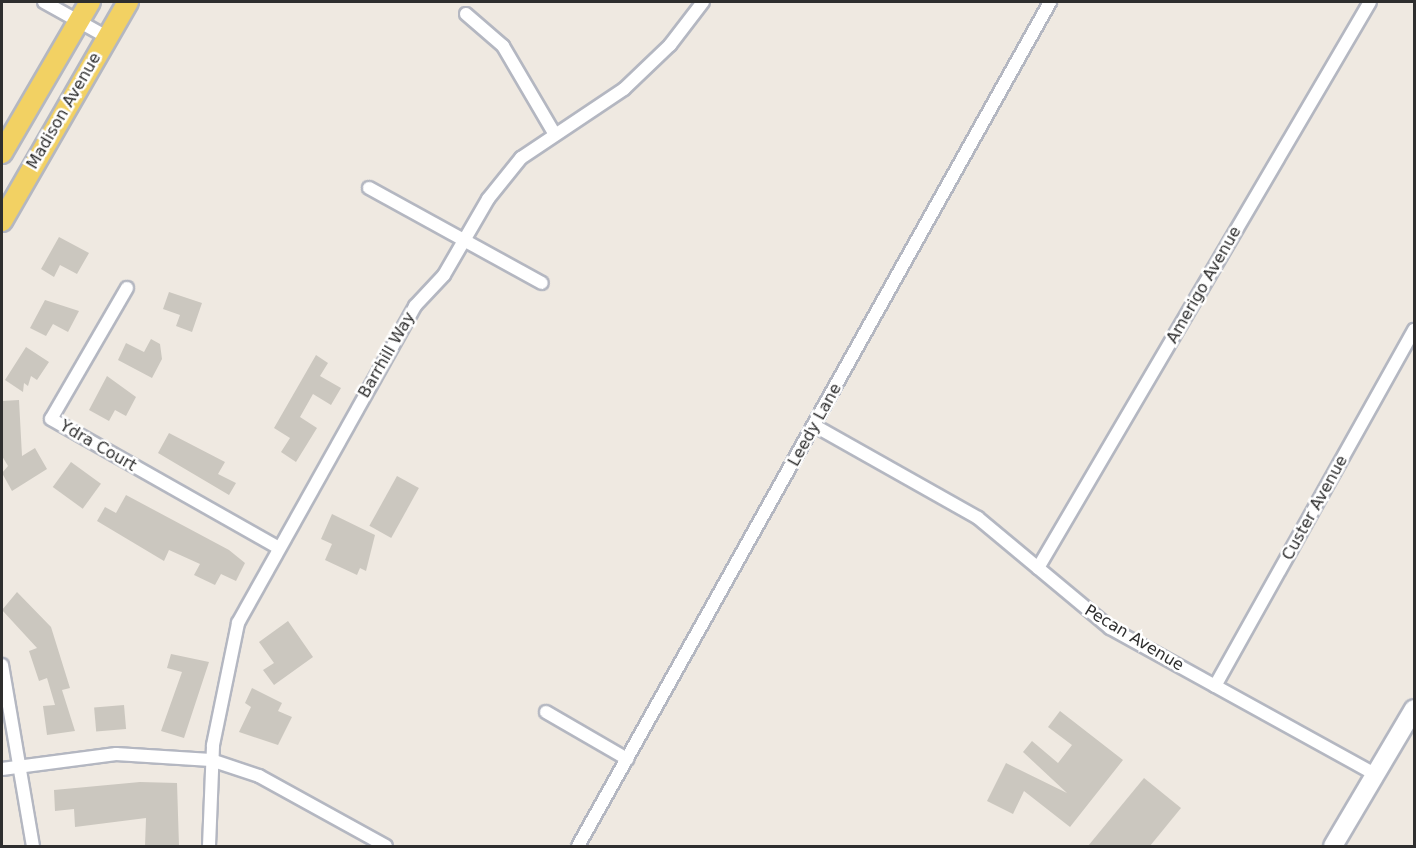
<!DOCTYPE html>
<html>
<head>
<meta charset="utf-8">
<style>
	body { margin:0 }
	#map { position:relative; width:1416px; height:848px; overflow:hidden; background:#efe9e1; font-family:"DejaVu Sans",sans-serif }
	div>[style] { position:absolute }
	.building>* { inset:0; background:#cbc7bf; transform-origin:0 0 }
	.roads { filter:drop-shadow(2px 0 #b4b7c1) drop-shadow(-2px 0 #b4b7c1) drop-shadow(0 2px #b4b7c1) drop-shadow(0 -2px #b4b7c1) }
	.street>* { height:12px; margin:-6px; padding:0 6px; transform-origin:6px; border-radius:6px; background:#fff }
	.secondary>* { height:18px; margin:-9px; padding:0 9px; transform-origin:9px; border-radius:9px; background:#fff }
	.primary>* { height:20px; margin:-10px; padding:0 10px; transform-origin:10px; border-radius:10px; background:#f2d163 }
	span { translate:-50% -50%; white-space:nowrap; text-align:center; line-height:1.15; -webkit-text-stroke:5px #fff; paint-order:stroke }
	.street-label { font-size:16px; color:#2e2e2e }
	.frame { position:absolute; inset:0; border:3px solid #2e2e2e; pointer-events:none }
</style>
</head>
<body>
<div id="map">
	<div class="building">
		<div style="clip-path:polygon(59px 237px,89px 253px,77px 274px,60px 265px,54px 277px,41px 269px)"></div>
		<div style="clip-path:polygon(169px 292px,202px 303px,192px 332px,176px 326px,180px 315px,163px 309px)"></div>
		<div style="clip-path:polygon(45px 300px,79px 311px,68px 332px,53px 324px,46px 336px,30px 328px)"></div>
		<div style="clip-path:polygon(151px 339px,160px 344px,162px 359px,152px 378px,118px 360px,126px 343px,144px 352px)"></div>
		<div style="clip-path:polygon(26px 347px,49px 362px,37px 380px,31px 376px,28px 386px,24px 383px,23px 392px,5px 380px)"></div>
		<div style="clip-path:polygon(316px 355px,328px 363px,320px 376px,341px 388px,331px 405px,313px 394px,300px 417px,317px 428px,296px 462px,281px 452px,290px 438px,274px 428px)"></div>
		<div style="clip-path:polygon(107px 376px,136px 397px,126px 416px,115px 410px,109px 421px,89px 410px)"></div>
		<div style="clip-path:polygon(19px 400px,22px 456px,35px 448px,47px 469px,12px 491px,2px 473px,8px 466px,2px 456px,2px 401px)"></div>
		<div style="clip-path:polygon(169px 433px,225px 462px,218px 474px,236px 483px,229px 495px,158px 453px)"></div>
		<div style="left:71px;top:462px;width:37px;height:31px;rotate:36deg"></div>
		<div style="left:397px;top:476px;width:25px;height:57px;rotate:29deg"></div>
		<div style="clip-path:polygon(126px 495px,229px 550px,245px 563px,236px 581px,221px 574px,215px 585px,194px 575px,200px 564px,169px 550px,164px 561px,97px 521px,105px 507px,116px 513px)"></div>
		<div style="clip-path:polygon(332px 514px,375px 535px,366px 571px,360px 568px,357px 575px,325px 560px,332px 544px,321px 539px)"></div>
		<div style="clip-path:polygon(17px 592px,51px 627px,70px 688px,62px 690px,75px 731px,47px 735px,43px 706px,55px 705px,47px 678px,39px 681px,29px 651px,37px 648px,2px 610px)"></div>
		<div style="clip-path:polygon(288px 621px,313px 657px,274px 685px,263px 670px,274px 663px,259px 642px)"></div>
		<div style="clip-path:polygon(171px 654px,209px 662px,184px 738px,161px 731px,182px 672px,167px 668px)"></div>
		<div style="clip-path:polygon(252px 688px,282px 703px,278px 711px,292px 717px,278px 745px,239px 732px,251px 707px,245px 703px)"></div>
		<div style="left:124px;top:705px;width:24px;height:30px;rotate:85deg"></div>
		<div style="clip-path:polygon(1060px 711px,1123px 760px,1070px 827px,1024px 791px,1013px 814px,987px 801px,1006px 763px,1067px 793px,1023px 752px,1032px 741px,1058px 763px,1072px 745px,1048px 727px)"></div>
		<div style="clip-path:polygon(1144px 778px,1181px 808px,1150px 846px,1088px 846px)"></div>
		<div style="clip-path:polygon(140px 782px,177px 783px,179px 846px,145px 846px,146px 818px,75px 827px,74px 809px,55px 811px,54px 790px)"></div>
	</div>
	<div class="roads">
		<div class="street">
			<div style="left:44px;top:2px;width:72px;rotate:29.1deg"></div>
			<div style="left:466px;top:14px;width:49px;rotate:40.9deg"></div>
			<div style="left:503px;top:46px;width:101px;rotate:59.6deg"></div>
			<div style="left:369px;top:188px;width:197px;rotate:28.8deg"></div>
			<div style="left:127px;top:288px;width:151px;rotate:120.1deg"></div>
			<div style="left:51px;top:419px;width:260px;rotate:29.5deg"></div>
			<div style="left:815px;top:426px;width:187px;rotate:29.4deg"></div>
			<div style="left:978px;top:518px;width:172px;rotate:39.8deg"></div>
			<div style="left:1110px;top:628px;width:303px;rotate:28.9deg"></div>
			<div style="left:1038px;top:568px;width:656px;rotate:-59.61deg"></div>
			<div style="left:2px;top:665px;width:184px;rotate:80.3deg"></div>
			<div style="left:1215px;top:686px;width:408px;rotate:-60.8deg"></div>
			<div style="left:546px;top:712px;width:94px;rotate:30.1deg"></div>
			<div style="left:2px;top:769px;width:115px;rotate:-7.5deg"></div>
			<div style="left:116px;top:754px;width:95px;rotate:3.6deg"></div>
			<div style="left:211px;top:760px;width:51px;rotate:18.4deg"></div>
			<div style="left:259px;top:776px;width:145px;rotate:28.9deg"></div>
			<div style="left:209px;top:846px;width:101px;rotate:-87.7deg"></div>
			<div style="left:213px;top:745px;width:125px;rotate:-78.4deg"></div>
			<div style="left:238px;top:623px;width:363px;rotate:-60.8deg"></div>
			<div style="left:415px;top:306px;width:42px;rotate:-46.9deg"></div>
			<div style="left:444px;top:275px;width:88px;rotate:-59.9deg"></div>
			<div style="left:488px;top:199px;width:53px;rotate:-51.2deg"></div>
			<div style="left:521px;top:158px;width:124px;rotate:-33.8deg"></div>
			<div style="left:624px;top:89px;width:64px;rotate:-43.7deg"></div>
			<div style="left:670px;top:45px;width:54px;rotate:-52.5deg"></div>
			<div style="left:578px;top:846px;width:967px;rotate:-60.78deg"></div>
		</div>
		<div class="secondary">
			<div style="left:1333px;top:846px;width:159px;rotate:-59.4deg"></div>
		</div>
		<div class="primary">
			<div style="left:2px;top:153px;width:175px;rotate:-59.8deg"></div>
			<div style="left:2px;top:221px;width:253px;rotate:-60.1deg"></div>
		</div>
	</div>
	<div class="street-label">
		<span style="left:64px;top:111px;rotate:-60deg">Madison Avenue</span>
		<span style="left:1204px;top:285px;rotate:-60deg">Amerigo Avenue</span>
		<span style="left:387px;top:355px;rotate:-60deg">Barrhill Way</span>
		<span style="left:815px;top:425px;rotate:-61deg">Leedy Lane</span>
		<span style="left:98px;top:446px;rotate:30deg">Ydra Court</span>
		<span style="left:1315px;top:508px;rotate:-61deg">Custer Avenue</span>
		<span style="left:1134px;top:638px;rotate:31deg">Pecan Avenue</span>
	</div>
	<div class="frame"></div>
</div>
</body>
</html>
